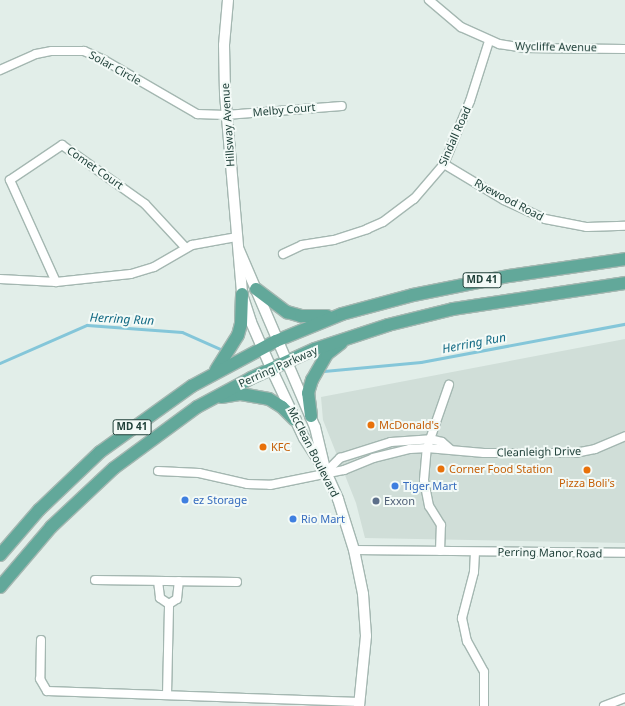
<!DOCTYPE html>
<html>
<head>
<meta charset="utf-8">
<style>
	body { margin:0 }
	#map { position:relative; width:625px; height:706px; overflow:hidden; background:#e2eee9; font-family:"Noto Sans",sans-serif }
	div>[style] { position:absolute }
	.built>* { inset:0; background:#d0ded8 }
	.stream>* { height:2.5px; margin:-1.25px; padding:0 1.25px; transform-origin:1.25px; border-radius:1.25px; background:#84c6d9 }
	.roads { filter:drop-shadow(1px 0 #a4b7b1) drop-shadow(-1px 0 #a4b7b1) drop-shadow(0 1px #a4b7b1) drop-shadow(0 -1px #a4b7b1) }
	.minor>* { height:8px; margin:-4px; padding:0 4px; transform-origin:4px; border-radius:4px; background:#fff }
	.tertiary>* { height:10px; margin:-5px; padding:0 5px; transform-origin:5px; border-radius:5px; background:#fff }
	.primary>* { height:12px; margin:-6px; padding:0 6px; transform-origin:6px; border-radius:6px; background:#62a89a }
	.dots>* { width:11px; height:11px; translate:-50% -50%; box-sizing:border-box; border:2px solid #f3faf7; border-radius:50% }
	span { translate:-50% -50%; white-space:nowrap; text-align:center; line-height:1.15; -webkit-text-stroke:4px #f3faf7; paint-order:stroke }
	.shield-label span { padding:1px 3px; background:#f3faf7; border:1px solid; border-radius:3px; -webkit-text-stroke-width:0 }
	.shield-label { font-size:10px; color:#20413a; font-weight:700 }
	.street-label { font-size:11px; color:#20413a }
	.food-label { font-size:11px; color:#c56008 }
	.left { translate:0 -50%; text-align:left }
	.shop-label { font-size:11px; color:#366cbe }
	.service-label { font-size:11px; color:#4e5e75 }
	.water-label { font-size:12px; color:#136a84; font-style:italic }
</style>
</head>
<body>
<div id="map">
	<div class="built">
		<div style="clip-path:polygon(625px 339px,625px 543px,365px 538px,356px 503px,323px 420px,321px 397px)"></div>
	</div>
	<div class="stream">
		<div style="left:0;top:363px;width:95px;rotate:-23.6deg"></div>
		<div style="left:87px;top:325px;width:95px;rotate:4.2deg"></div>
		<div style="left:182px;top:332px;width:45px;rotate:23.7deg"></div>
		<div style="left:324px;top:371px;width:97px;rotate:-5.3deg"></div>
		<div style="left:421px;top:362px;width:208px;rotate:-10.6deg"></div>
	</div>
	<div class="roads">
		<div class="minor">
			<div style="left:429px;top:0;width:42px;rotate:40.2deg"></div>
			<div style="left:461px;top:27px;width:42px;rotate:24.1deg"></div>
			<div style="left:499px;top:44px;width:25px;rotate:9deg"></div>
			<div style="left:524px;top:48px;width:101px;rotate:0.6deg"></div>
			<div style="left:0;top:70px;width:39px;rotate:-24deg"></div>
			<div style="left:36px;top:54px;width:16px;rotate:-11deg"></div>
			<div style="left:52px;top:51px;width:32px"></div>
			<div style="left:84px;top:51px;width:22px;rotate:24deg"></div>
			<div style="left:104px;top:60px;width:108px;rotate:30.1deg"></div>
			<div style="left:197px;top:114px;width:29px;rotate:2deg"></div>
			<div style="left:226px;top:115px;width:116px;rotate:-4.4deg"></div>
			<div style="left:444px;top:164px;width:70px;rotate:31deg"></div>
			<div style="left:504px;top:200px;width:45px;rotate:24.9deg"></div>
			<div style="left:545px;top:219px;width:43px;rotate:10.8deg"></div>
			<div style="left:587px;top:227px;width:38px;rotate:-2deg"></div>
			<div style="left:283px;top:254px;width:21px;rotate:-25deg"></div>
			<div style="left:302px;top:245px;width:32px;rotate:-9deg"></div>
			<div style="left:334px;top:240px;width:35px;rotate:-18deg"></div>
			<div style="left:367px;top:229px;width:17px;rotate:-24deg"></div>
			<div style="left:383px;top:222px;width:39px;rotate:-37deg"></div>
			<div style="left:414px;top:199px;width:46px;rotate:-49.4deg"></div>
			<div style="left:444px;top:164px;width:68px;rotate:-67.6deg"></div>
			<div style="left:470px;top:101px;width:63px;rotate:-72.4deg"></div>
			<div style="left:0;top:279px;width:56px;rotate:3.1deg"></div>
			<div style="left:56px;top:282px;width:75px;rotate:-6.1deg"></div>
			<div style="left:131px;top:274px;width:24px;rotate:-17deg"></div>
			<div style="left:154px;top:267px;width:44px;rotate:-30.1deg"></div>
			<div style="left:192px;top:245px;width:46px;rotate:-10.1deg"></div>
			<div style="left:56px;top:282px;width:112px;rotate:-114.3deg"></div>
			<div style="left:10px;top:180px;width:63px;rotate:-33.9deg"></div>
			<div style="left:62px;top:145px;width:102px;rotate:35.4deg"></div>
			<div style="left:145px;top:204px;width:59px;rotate:47.1deg"></div>
			<div style="left:158px;top:471px;width:41px;rotate:2.8deg"></div>
			<div style="left:199px;top:473px;width:49px;rotate:12.9deg"></div>
			<div style="left:247px;top:484px;width:23px;rotate:2deg"></div>
			<div style="left:270px;top:485px;width:76px;rotate:-11.5deg"></div>
			<div style="left:344px;top:470px;width:31px;rotate:-22deg"></div>
			<div style="left:373px;top:458px;width:38px;rotate:-14deg"></div>
			<div style="left:410px;top:449px;width:17px;rotate:-3deg"></div>
			<div style="left:427px;top:448px;width:57px;rotate:5deg"></div>
			<div style="left:484px;top:453px;width:91px"></div>
			<div style="left:575px;top:453px;width:20px;rotate:-11deg"></div>
			<div style="left:595px;top:449px;width:33px;rotate:-23deg"></div>
			<div style="left:326px;top:472px;width:20px;rotate:-45deg"></div>
			<div style="left:340px;top:458px;width:53px;rotate:-17.4deg"></div>
			<div style="left:391px;top:442px;width:39px;rotate:-4deg"></div>
			<div style="left:430px;top:439px;width:12px;rotate:14deg"></div>
			<div style="left:442px;top:442px;width:11px;rotate:41deg"></div>
			<div style="left:354px;top:550px;width:271px;rotate:0.6deg"></div>
			<div style="left:440px;top:551px;width:26px;rotate:-88deg"></div>
			<div style="left:441px;top:525px;width:22px;rotate:-122deg"></div>
			<div style="left:429px;top:506px;width:26px;rotate:-101deg"></div>
			<div style="left:424px;top:480px;width:32px;rotate:-85deg"></div>
			<div style="left:427px;top:448px;width:67px;rotate:-70.8deg"></div>
			<div style="left:475px;top:552px;width:20px;rotate:93deg"></div>
			<div style="left:474px;top:572px;width:48px;rotate:104.6deg"></div>
			<div style="left:462px;top:618px;width:24px;rotate:78deg"></div>
			<div style="left:467px;top:641px;width:35px;rotate:61deg"></div>
			<div style="left:484px;top:672px;width:34px;rotate:90deg"></div>
			<div style="left:95px;top:580px;width:142px;rotate:0.8deg"></div>
			<div style="left:158px;top:581px;width:17px;rotate:83deg"></div>
			<div style="left:160px;top:598px;width:11px;rotate:34deg"></div>
			<div style="left:41px;top:640px;width:39px;rotate:91deg"></div>
			<div style="left:40px;top:679px;width:14px;rotate:60deg"></div>
			<div style="left:47px;top:691px;width:313px;rotate:2deg"></div>
			<div style="left:167px;top:695px;width:91px;rotate:-88.7deg"></div>
			<div style="left:169px;top:604px;width:9px;rotate:-32deg"></div>
			<div style="left:177px;top:599px;width:18px;rotate:-84deg"></div>
			<div style="left:604px;top:706px;width:22px;rotate:-21deg"></div>
		</div>
		<div class="tertiary">
			<div style="left:228px;top:0;width:45px;rotate:95.1deg"></div>
			<div style="left:224px;top:45px;width:49px;rotate:88.8deg"></div>
			<div style="left:225px;top:94px;width:201px;rotate:85.1deg"></div>
			<div style="left:242px;top:294px;width:29px;rotate:72deg"></div>
			<div style="left:251px;top:322px;width:50px;rotate:66.5deg"></div>
			<div style="left:271px;top:368px;width:77px;rotate:64.8deg"></div>
			<div style="left:304px;top:438px;width:40px;rotate:57.1deg"></div>
			<div style="left:326px;top:472px;width:30px;rotate:66deg"></div>
			<div style="left:338px;top:499px;width:53px;rotate:72.6deg"></div>
			<div style="left:354px;top:550px;width:45px;rotate:78.4deg"></div>
			<div style="left:363px;top:594px;width:42px;rotate:85.9deg"></div>
			<div style="left:366px;top:636px;width:70px;rotate:95.7deg"></div>
			<div style="left:239px;top:250px;width:193px;rotate:66.8deg"></div>
			<div style="left:315px;top:427px;width:43px;rotate:76.6deg"></div>
		</div>
		<div class="primary">
			<div style="left:256px;top:289px;width:39px;rotate:37deg"></div>
			<div style="left:287px;top:312px;width:15px;rotate:16deg"></div>
			<div style="left:301px;top:316px;width:26px"></div>
			<div style="left:216px;top:370px;width:41px;rotate:-57.8deg"></div>
			<div style="left:238px;top:335px;width:11px;rotate:-75deg"></div>
			<div style="left:241px;top:324px;width:30px;rotate:-88deg"></div>
			<div style="left:221px;top:397px;width:20px;rotate:-9deg"></div>
			<div style="left:241px;top:394px;width:28px;rotate:10deg"></div>
			<div style="left:269px;top:399px;width:15px;rotate:32deg"></div>
			<div style="left:282px;top:407px;width:18px;rotate:45deg"></div>
			<div style="left:311px;top:416px;width:23px;rotate:-97deg"></div>
			<div style="left:308px;top:393px;width:14px;rotate:-73deg"></div>
			<div style="left:312px;top:380px;width:30px;rotate:-60deg"></div>
			<div style="left:327px;top:354px;width:18px;rotate:-38deg"></div>
			<div style="left:0;top:555px;width:60px;rotate:-49.1deg"></div>
			<div style="left:39px;top:510px;width:84px;rotate:-43.6deg"></div>
			<div style="left:100px;top:452px;width:113px;rotate:-35.7deg"></div>
			<div style="left:192px;top:386px;width:95px;rotate:-28.2deg"></div>
			<div style="left:276px;top:341px;width:71px;rotate:-22.2deg"></div>
			<div style="left:342px;top:314px;width:73px;rotate:-15deg"></div>
			<div style="left:413px;top:295px;width:98px;rotate:-11.2deg"></div>
			<div style="left:509px;top:276px;width:117px;rotate:-8.3deg"></div>
			<div style="left:0;top:587px;width:79px;rotate:-49.6deg"></div>
			<div style="left:51px;top:527px;width:86px;rotate:-43.1deg"></div>
			<div style="left:114px;top:468px;width:103px;rotate:-36.3deg"></div>
			<div style="left:197px;top:407px;width:61px;rotate:-28.2deg"></div>
			<div style="left:251px;top:378px;width:70px;rotate:-24.4deg"></div>
			<div style="left:315px;top:349px;width:77px;rotate:-18.2deg"></div>
			<div style="left:388px;top:325px;width:67px;rotate:-13.8deg"></div>
			<div style="left:453px;top:309px;width:174px;rotate:-8.6deg"></div>
		</div>
	</div>
	<div class="dots">
		<div style="left:371px;top:425px;background:#e8710a"></div>
		<div style="left:263px;top:447px;background:#e8710a"></div>
		<div style="left:441px;top:469px;background:#e8710a"></div>
		<div style="left:587px;top:470px;background:#e8710a"></div>
		<div style="left:395px;top:486px;background:#3f7fe0"></div>
		<div style="left:185px;top:500px;background:#3f7fe0"></div>
		<div style="left:376px;top:501px;background:#5c6f8a"></div>
		<div style="left:293px;top:519px;background:#3f7fe0"></div>
	</div>
	<div class="shield-label">
		<span style="left:482px;top:280px">MD 41</span>
		<span style="left:132px;top:427px">MD 41</span>
	</div>
	<div class="street-label">
		<span style="left:556px;top:47px;rotate:1deg">Wycliffe Avenue</span>
		<span style="left:115px;top:68px;rotate:29deg">Solar Circle</span>
		<span style="left:284px;top:110px;rotate:-5deg">Melby Court</span>
		<span style="left:228px;top:125px;rotate:-94deg">Hillsway Avenue</span>
		<span style="left:455px;top:136px;rotate:-66deg">Sindall Road</span>
		<span style="left:95px;top:168px;rotate:35deg">Comet Court</span>
		<span style="left:509px;top:200px;rotate:28deg">Ryewood Road</span>
		<span style="left:278px;top:367px;rotate:-24deg">Perring Parkway</span>
		<span style="left:313px;top:452px;rotate:63deg">McClean Boulevard</span>
		<span style="left:539px;top:452px;rotate:-1deg">Cleanleigh Drive</span>
		<span style="left:550px;top:553px;rotate:1deg">Perring Manor Road</span>
	</div>
	<div class="food-label">
		<span class="left" style="left:379px;top:425px">McDonald's</span>
		<span class="left" style="left:271px;top:447px">KFC</span>
		<span class="left" style="left:449px;top:469px">Corner Food Station</span>
		<span style="left:587px;top:483px">Pizza Boli's</span>
	</div>
	<div class="shop-label">
		<span class="left" style="left:403px;top:486px">Tiger Mart</span>
		<span class="left" style="left:193px;top:500px">ez Storage</span>
		<span class="left" style="left:301px;top:519px">Rio Mart</span>
	</div>
	<div class="service-label">
		<span class="left" style="left:384px;top:501px">Exxon</span>
	</div>
	<div class="water-label">
		<span style="left:122px;top:319px;rotate:3deg">Herring Run</span>
		<span style="left:474px;top:343px;rotate:-11deg">Herring Run</span>
	</div>
</div>
</body>
</html>
